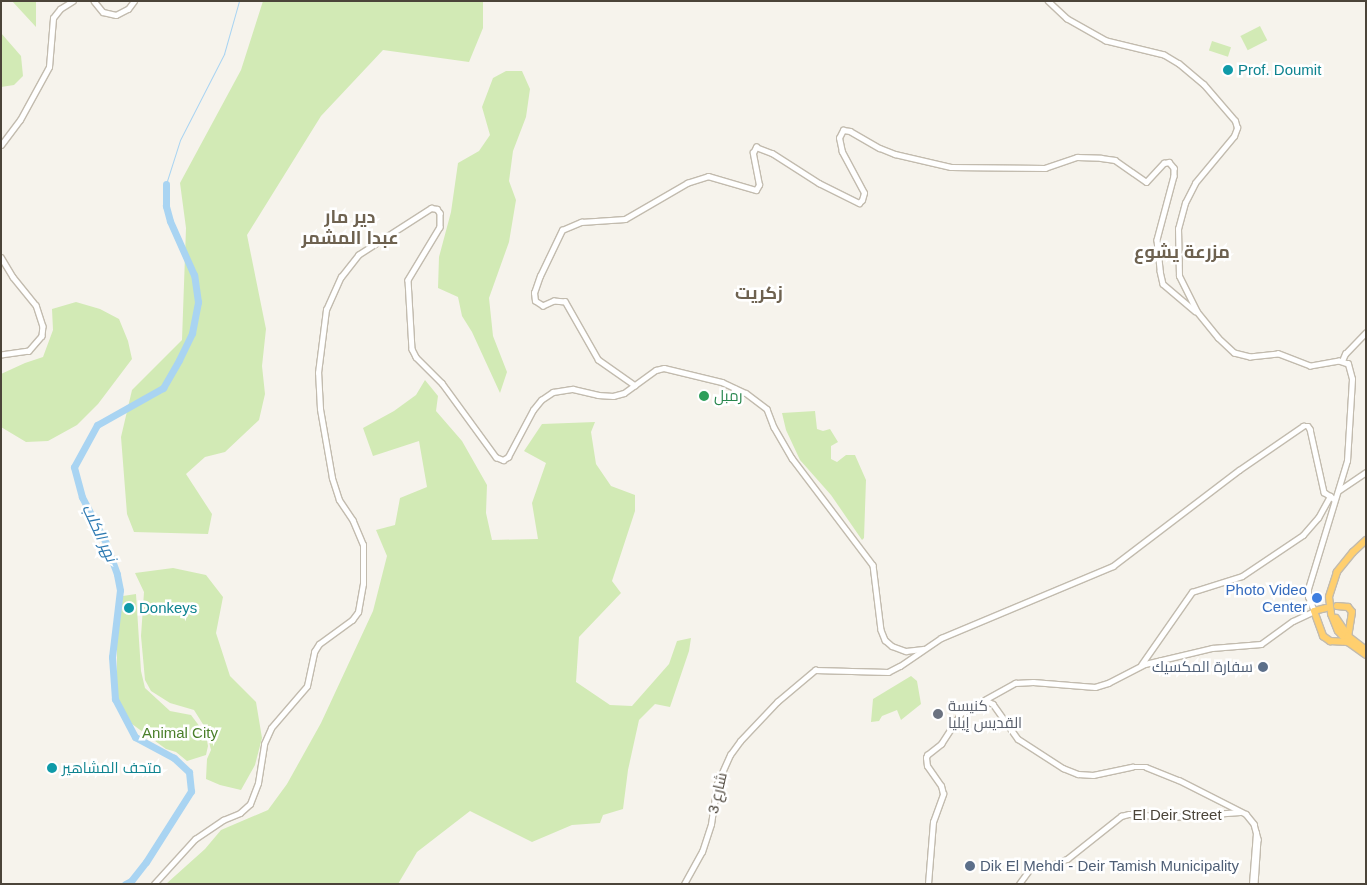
<!DOCTYPE html>
<html>
<head>
<meta charset="utf-8">
<style>
	body { margin:0 }
	#map { position:relative; width:1367px; height:885px; overflow:hidden; background:#f6f3ec; font-family:Helvetica,Cairo,sans-serif }
	div>[style] { position:absolute }
	.green>* { inset:0; background:#d2eab5; transform-origin:0 0 }
	.stream>* { height:1px; margin:-0.5px; padding:0 0.5px; transform-origin:0.5px; border-radius:0.5px; background:#a9d4f2 }
	.river>* { height:7px; margin:-3.5px; padding:0 3.5px; transform-origin:3.5px; border-radius:3.5px; background:#a9d4f2 }
	.roads { filter:drop-shadow(1px 0 #c2bbae) drop-shadow(-1px 0 #c2bbae) drop-shadow(0 1px #c2bbae) drop-shadow(0 -1px #c2bbae) }
	.minor>* { height:4.5px; margin:-2.25px; padding:0 2.25px; transform-origin:2.25px; border-radius:2.25px; background:#fff }
	.highway>* { height:6px; margin:-3px; padding:0 3px; transform-origin:3px; border-radius:3px; background:#ffcf6e }
	.dots>* { width:14px; height:14px; translate:-50% -50%; box-sizing:border-box; border:2px solid #fff; border-radius:50% }
	span { translate:-50% -50%; white-space:nowrap; text-align:center; line-height:1.15; -webkit-text-stroke:5px #fff; paint-order:stroke }
	.culture-label { font-size:15px; color:#0d838f }
	.left { translate:0 -50%; text-align:left }
	.leisure-label { font-size:15px; color:#27864d }
	.shop-label { font-size:15px; color:#366cbe }
	.right { translate:-100% -50%; text-align:right }
	.service-label { font-size:15px; color:#4e5e75 }
	.worship-label { font-size:15px; color:#5b616d }
	.park-label { font-size:15px; color:#4a7f2a }
	.street-label { font-size:15px; color:#4b4439 }
	.water-label { font-size:16px; color:#2e7ab2; font-style:italic }
	.quarter-label { font-size:18px; color:#6e6250; font-weight:700 }
	.frame { position:absolute; inset:0; border:2px solid #4b4439; pointer-events:none }
</style>
</head>
<body>
<div id="map">
	<div class="green">
		<div style="clip-path:polygon(12px 1px,36px 1px,36px 27px)"></div>
		<div style="clip-path:polygon(263px 1px,483px 1px,483px 28px,469px 62px,383px 50px,321px 116px,247px 235px,266px 329px,262px 366px,265px 394px,259px 420px,225px 452px,205px 457px,186px 474px,212px 514px,208px 534px,134px 532px,127px 514px,121px 437px,132px 390px,182px 340px,186px 228px,180px 183px,241px 70px)"></div>
		<div style="left:1260px;top:26px;width:16px;height:22px;rotate:63deg"></div>
		<div style="clip-path:polygon(1px 33px,21px 56px,23px 76px,14px 85px,1px 87px)"></div>
		<div style="left:1212px;top:41px;width:20px;height:10px;rotate:18deg"></div>
		<div style="clip-path:polygon(506px 71px,522px 71px,530px 89px,526px 117px,513px 151px,509px 181px,516px 200px,509px 242px,489px 298px,493px 336px,507px 372px,500px 393px,472px 332px,462px 316px,458px 297px,438px 288px,439px 257px,451px 212px,458px 163px,479px 151px,490px 135px,482px 107px,493px 78px)"></div>
		<div style="clip-path:polygon(76px 302px,100px 309px,119px 319px,128px 341px,132px 359px,98px 404px,77px 425px,48px 441px,26px 442px,1px 427px,1px 374px,25px 363px,43px 357px,53px 330px,52px 309px)"></div>
		<div style="clip-path:polygon(425px 380px,438px 396px,436px 411px,462px 441px,487px 485px,486px 513px,492px 540px,538px 539px,532px 503px,546px 463px,524px 451px,542px 424px,595px 422px,591px 432px,596px 464px,611px 486px,635px 495px,635px 511px,612px 581px,621px 593px,579px 637px,576px 682px,610px 705px,632px 706px,669px 664px,677px 641px,691px 638px,689px 651px,670px 707px,655px 704px,639px 720px,628px 770px,623px 809px,603px 815px,600px 823px,572px 825px,532px 842px,470px 811px,417px 852px,398px 884px,166px 884px,205px 849px,221px 830px,268px 810px,287px 784px,321px 723px,373px 611px,387px 556px,376px 530px,395px 525px,400px 498px,427px 487px,419px 441px,373px 456px,363px 428px,394px 411px,416px 395px)"></div>
		<div style="clip-path:polygon(815px 411px,817px 429px,823px 431px,830px 429px,838px 442px,831px 446px,831px 459px,837px 462px,846px 455px,855px 455px,866px 480px,864px 538px,862px 540px,831px 495px,800px 460px,786px 430px,782px 413px)"></div>
		<div style="clip-path:polygon(173px 568px,206px 575px,223px 597px,216px 633px,230px 676px,256px 702px,262px 738px,255px 765px,241px 790px,220px 785px,206px 779px,207px 759px,211px 750px,206px 729px,194px 710px,170px 703px,151px 691px,145px 680px,141px 636px,144px 592px,135px 573px)"></div>
		<div style="clip-path:polygon(136px 594px,141px 671px,145px 688px,170px 711px,191px 715px,206px 735px,208px 746px,206px 755px,187px 761px,176px 752px,166px 749px,132px 724px,117px 699px,117px 640px,123px 596px)"></div>
		<div style="clip-path:polygon(911px 676px,917px 681px,921px 704px,901px 720px,897px 710px,882px 716px,879px 721px,871px 722px,873px 699px)"></div>
	</div>
	<div class="stream">
		<div style="left:166px;top:184px;width:46px;rotate:-72.3deg"></div>
		<div style="left:180px;top:140px;width:97px;rotate:-62.9deg"></div>
		<div style="left:224px;top:54px;width:55px;rotate:-74.2deg"></div>
	</div>
	<div class="river">
		<div style="left:125px;top:884px;width:7px;rotate:-27deg"></div>
		<div style="left:131px;top:881px;width:24px;rotate:-52deg"></div>
		<div style="left:146px;top:862px;width:84px;rotate:-57.6deg"></div>
		<div style="left:191px;top:791px;width:19px;rotate:-96deg"></div>
		<div style="left:189px;top:772px;width:21px;rotate:-137deg"></div>
		<div style="left:174px;top:758px;width:44px;rotate:-151.7deg"></div>
		<div style="left:135px;top:737px;width:43px;rotate:-117.8deg"></div>
		<div style="left:115px;top:699px;width:42px;rotate:-94.1deg"></div>
		<div style="left:112px;top:657px;width:67px;rotate:-83.2deg"></div>
		<div style="left:120px;top:590px;width:16px;rotate:-101deg"></div>
		<div style="left:117px;top:574px;width:33px;rotate:-110deg"></div>
		<div style="left:106px;top:543px;width:52px;rotate:-117.6deg"></div>
		<div style="left:82px;top:497px;width:31px;rotate:-105deg"></div>
		<div style="left:74px;top:467px;width:48px;rotate:-61.3deg"></div>
		<div style="left:97px;top:425px;width:76px;rotate:-29.3deg"></div>
		<div style="left:163px;top:388px;width:32px;rotate:-60deg"></div>
		<div style="left:179px;top:360px;width:30px;rotate:-64deg"></div>
		<div style="left:192px;top:333px;width:32px;rotate:-79deg"></div>
		<div style="left:198px;top:302px;width:27px;rotate:-98deg"></div>
		<div style="left:194px;top:275px;width:59px;rotate:-114deg"></div>
		<div style="left:170px;top:221px;width:16px;rotate:-105deg"></div>
		<div style="left:166px;top:206px;width:22px;rotate:-90deg"></div>
	</div>
	<div class="roads">
		<div class="minor">
			<div style="left:94px;top:1px;width:14px;rotate:51deg"></div>
			<div style="left:103px;top:12px;width:13px;rotate:13deg"></div>
			<div style="left:116px;top:15px;width:13px;rotate:-27deg"></div>
			<div style="left:128px;top:9px;width:10px;rotate:-53deg"></div>
			<div style="left:1px;top:145px;width:31px;rotate:-53deg"></div>
			<div style="left:20px;top:120px;width:60px;rotate:-61.3deg"></div>
			<div style="left:49px;top:67px;width:49px;rotate:-85.3deg"></div>
			<div style="left:53px;top:18px;width:11px;rotate:-52deg"></div>
			<div style="left:60px;top:9px;width:15px;rotate:-32deg"></div>
			<div style="left:1px;top:257px;width:23px;rotate:59deg"></div>
			<div style="left:13px;top:277px;width:36px;rotate:51deg"></div>
			<div style="left:36px;top:305px;width:22px;rotate:72deg"></div>
			<div style="left:43px;top:326px;width:10px;rotate:96deg"></div>
			<div style="left:42px;top:336px;width:20px;rotate:131deg"></div>
			<div style="left:29px;top:351px;width:28px;rotate:172deg"></div>
			<div style="left:1342px;top:361px;width:8px;rotate:-67deg"></div>
			<div style="left:1345px;top:354px;width:30px;rotate:-46deg"></div>
			<div style="left:635px;top:386px;width:45px;rotate:-144.9deg"></div>
			<div style="left:598px;top:360px;width:67px;rotate:-119.6deg"></div>
			<div style="left:565px;top:302px;width:11px;rotate:-175deg"></div>
			<div style="left:554px;top:301px;width:12px;rotate:156deg"></div>
			<div style="left:543px;top:306px;width:9px;rotate:-148deg"></div>
			<div style="left:535px;top:301px;width:8px;rotate:-97deg"></div>
			<div style="left:534px;top:293px;width:18px;rotate:-71deg"></div>
			<div style="left:540px;top:276px;width:51px;rotate:-64.4deg"></div>
			<div style="left:562px;top:230px;width:21px;rotate:-23deg"></div>
			<div style="left:581px;top:222px;width:44px;rotate:-3.9deg"></div>
			<div style="left:625px;top:219px;width:72px;rotate:-30.1deg"></div>
			<div style="left:687px;top:183px;width:22px;rotate:-18deg"></div>
			<div style="left:708px;top:176px;width:50px;rotate:16.3deg"></div>
			<div style="left:756px;top:190px;width:6px;rotate:-59deg"></div>
			<div style="left:759px;top:185px;width:33px;rotate:-101deg"></div>
			<div style="left:753px;top:153px;width:7px;rotate:-63deg"></div>
			<div style="left:756px;top:147px;width:17px;rotate:21deg"></div>
			<div style="left:772px;top:153px;width:56px;rotate:32.6deg"></div>
			<div style="left:819px;top:183px;width:45px;rotate:26.6deg"></div>
			<div style="left:859px;top:203px;width:4px;rotate:-45deg"></div>
			<div style="left:862px;top:200px;width:7px;rotate:-74deg"></div>
			<div style="left:864px;top:193px;width:47px;rotate:-118.2deg"></div>
			<div style="left:842px;top:152px;width:14px;rotate:-102deg"></div>
			<div style="left:839px;top:138px;width:9px;rotate:-63deg"></div>
			<div style="left:843px;top:130px;width:7px;rotate:8deg"></div>
			<div style="left:850px;top:131px;width:34px;rotate:30deg"></div>
			<div style="left:880px;top:148px;width:16px;rotate:22deg"></div>
			<div style="left:895px;top:154px;width:57px;rotate:13.1deg"></div>
			<div style="left:951px;top:167px;width:94px;rotate:0.6deg"></div>
			<div style="left:1045px;top:168px;width:34px;rotate:-19deg"></div>
			<div style="left:1077px;top:157px;width:24px;rotate:2deg"></div>
			<div style="left:1101px;top:158px;width:14px;rotate:8deg"></div>
			<div style="left:1115px;top:160px;width:38px;rotate:35deg"></div>
			<div style="left:1146px;top:182px;width:26px;rotate:-47deg"></div>
			<div style="left:1164px;top:163px;width:5px;rotate:-11deg"></div>
			<div style="left:1169px;top:162px;width:8px;rotate:50deg"></div>
			<div style="left:1174px;top:168px;width:8px;rotate:90deg"></div>
			<div style="left:1174px;top:176px;width:66px;rotate:104.9deg"></div>
			<div style="left:1157px;top:240px;width:31px;rotate:84deg"></div>
			<div style="left:1160px;top:271px;width:13px;rotate:77deg"></div>
			<div style="left:1163px;top:284px;width:42px;rotate:40.2deg"></div>
			<div style="left:1338px;top:491px;width:34px;rotate:-34deg"></div>
			<div style="left:1141px;top:665px;width:89px;rotate:-55.1deg"></div>
			<div style="left:1192px;top:592px;width:52px;rotate:-17.7deg"></div>
			<div style="left:1242px;top:576px;width:73px;rotate:-33.9deg"></div>
			<div style="left:1303px;top:535px;width:23px;rotate:-49deg"></div>
			<div style="left:1318px;top:518px;width:25px;rotate:-61deg"></div>
			<div style="left:985px;top:700px;width:9px;rotate:27deg"></div>
			<div style="left:993px;top:704px;width:43px;rotate:54.5deg"></div>
			<div style="left:1018px;top:739px;width:54px;rotate:32.8deg"></div>
			<div style="left:1063px;top:768px;width:16px;rotate:22deg"></div>
			<div style="left:1078px;top:774px;width:15px;rotate:4deg"></div>
			<div style="left:1093px;top:775px;width:40px;rotate:-12deg"></div>
			<div style="left:1132px;top:767px;width:14px"></div>
			<div style="left:1146px;top:767px;width:35px;rotate:22deg"></div>
			<div style="left:1179px;top:780px;width:75px;rotate:26.9deg"></div>
			<div style="left:1246px;top:814px;width:13px;rotate:51deg"></div>
			<div style="left:1254px;top:824px;width:16px;rotate:75deg"></div>
			<div style="left:1258px;top:839px;width:45px;rotate:93.8deg"></div>
			<div style="left:154px;top:884px;width:61px;rotate:-47.7deg"></div>
			<div style="left:195px;top:839px;width:34px;rotate:-34deg"></div>
			<div style="left:223px;top:820px;width:18px;rotate:-22deg"></div>
			<div style="left:240px;top:813px;width:13px;rotate:-42deg"></div>
			<div style="left:250px;top:804px;width:22px;rotate:-69deg"></div>
			<div style="left:258px;top:783px;width:39px;rotate:-81deg"></div>
			<div style="left:264px;top:744px;width:17px;rotate:-66deg"></div>
			<div style="left:271px;top:728px;width:55px;rotate:-49.4deg"></div>
			<div style="left:307px;top:686px;width:35px;rotate:-78deg"></div>
			<div style="left:314px;top:652px;width:9px;rotate:-58deg"></div>
			<div style="left:319px;top:644px;width:41px;rotate:-36deg"></div>
			<div style="left:352px;top:620px;width:10px;rotate:-53deg"></div>
			<div style="left:358px;top:612px;width:28px;rotate:-80deg"></div>
			<div style="left:363px;top:584px;width:39px;rotate:-90deg"></div>
			<div style="left:363px;top:545px;width:26px;rotate:-113deg"></div>
			<div style="left:353px;top:521px;width:25px;rotate:-124deg"></div>
			<div style="left:339px;top:500px;width:23px;rotate:-108deg"></div>
			<div style="left:332px;top:478px;width:70px;rotate:-99.9deg"></div>
			<div style="left:320px;top:409px;width:36px;rotate:-93deg"></div>
			<div style="left:318px;top:373px;width:64px;rotate:-82.8deg"></div>
			<div style="left:326px;top:310px;width:36px;rotate:-66deg"></div>
			<div style="left:341px;top:277px;width:28px;rotate:-52deg"></div>
			<div style="left:358px;top:255px;width:87px;rotate:-32.8deg"></div>
			<div style="left:431px;top:208px;width:6px;rotate:9deg"></div>
			<div style="left:437px;top:209px;width:5px;rotate:53deg"></div>
			<div style="left:440px;top:213px;width:14px;rotate:90deg"></div>
			<div style="left:440px;top:227px;width:62px;rotate:121.1deg"></div>
			<div style="left:408px;top:280px;width:69px;rotate:86.7deg"></div>
			<div style="left:412px;top:349px;width:9px;rotate:63deg"></div>
			<div style="left:416px;top:357px;width:37px;rotate:45deg"></div>
			<div style="left:442px;top:383px;width:92px;rotate:53.9deg"></div>
			<div style="left:496px;top:457px;width:8px;rotate:23deg"></div>
			<div style="left:503px;top:460px;width:6px;rotate:-31deg"></div>
			<div style="left:508px;top:457px;width:53px;rotate:-62deg"></div>
			<div style="left:533px;top:410px;width:13px;rotate:-51deg"></div>
			<div style="left:541px;top:400px;width:14px;rotate:-34deg"></div>
			<div style="left:553px;top:392px;width:20px;rotate:-9deg"></div>
			<div style="left:573px;top:389px;width:26px;rotate:13deg"></div>
			<div style="left:598px;top:395px;width:15px;rotate:4deg"></div>
			<div style="left:613px;top:396px;width:11px;rotate:-15deg"></div>
			<div style="left:624px;top:393px;width:39px;rotate:-36deg"></div>
			<div style="left:656px;top:370px;width:8px;rotate:-14deg"></div>
			<div style="left:664px;top:368px;width:60px;rotate:13.6deg"></div>
			<div style="left:722px;top:382px;width:26px;rotate:25deg"></div>
			<div style="left:746px;top:393px;width:26px;rotate:37deg"></div>
			<div style="left:767px;top:409px;width:19px;rotate:69deg"></div>
			<div style="left:774px;top:427px;width:36px;rotate:60deg"></div>
			<div style="left:792px;top:458px;width:134px;rotate:52.9deg"></div>
			<div style="left:873px;top:565px;width:65px;rotate:83deg"></div>
			<div style="left:881px;top:630px;width:11px;rotate:68deg"></div>
			<div style="left:885px;top:640px;width:9px;rotate:41deg"></div>
			<div style="left:892px;top:646px;width:15px;rotate:20deg"></div>
			<div style="left:906px;top:651px;width:17px;rotate:-7deg"></div>
			<div style="left:684px;top:884px;width:37px;rotate:-61deg"></div>
			<div style="left:702px;top:852px;width:29px;rotate:-72deg"></div>
			<div style="left:711px;top:824px;width:40px;rotate:-81.5deg"></div>
			<div style="left:717px;top:784px;width:32px;rotate:-66deg"></div>
			<div style="left:730px;top:755px;width:17px;rotate:-54deg"></div>
			<div style="left:740px;top:741px;width:54px;rotate:-46.5deg"></div>
			<div style="left:777px;top:702px;width:50px;rotate:-40.1deg"></div>
			<div style="left:815px;top:670px;width:73px;rotate:1.6deg"></div>
			<div style="left:888px;top:672px;width:13px;rotate:-27deg"></div>
			<div style="left:900px;top:666px;width:50px;rotate:-34.3deg"></div>
			<div style="left:941px;top:638px;width:186px;rotate:-22.7deg"></div>
			<div style="left:1113px;top:566px;width:158px;rotate:-37.3deg"></div>
			<div style="left:1239px;top:470px;width:78px;rotate:-34.5deg"></div>
			<div style="left:1303px;top:426px;width:5px"></div>
			<div style="left:1308px;top:426px;width:4px;rotate:56deg"></div>
			<div style="left:1310px;top:429px;width:65px;rotate:77.5deg"></div>
			<div style="left:1324px;top:492px;width:12px;rotate:35deg"></div>
			<div style="left:928px;top:884px;width:62px;rotate:-85.4deg"></div>
			<div style="left:933px;top:822px;width:30px;rotate:-70deg"></div>
			<div style="left:943px;top:794px;width:8px;rotate:-104deg"></div>
			<div style="left:941px;top:786px;width:24px;rotate:-125deg"></div>
			<div style="left:927px;top:766px;width:8px;rotate:-97deg"></div>
			<div style="left:926px;top:758px;width:3px;rotate:-72deg"></div>
			<div style="left:927px;top:755px;width:18px;rotate:-38deg"></div>
			<div style="left:941px;top:744px;width:37px;rotate:-57deg"></div>
			<div style="left:961px;top:713px;width:62px;rotate:-29.1deg"></div>
			<div style="left:1015px;top:683px;width:18px;rotate:-3deg"></div>
			<div style="left:1033px;top:682px;width:62px;rotate:4.6deg"></div>
			<div style="left:1095px;top:687px;width:14px;rotate:-17deg"></div>
			<div style="left:1108px;top:683px;width:42px;rotate:-27.2deg"></div>
			<div style="left:1145px;top:664px;width:69px;rotate:-13.4deg"></div>
			<div style="left:1212px;top:648px;width:49px;rotate:-4.7deg"></div>
			<div style="left:1261px;top:644px;width:39px;rotate:-36deg"></div>
			<div style="left:1293px;top:621px;width:23px;rotate:-25deg"></div>
			<div style="left:1314px;top:611px;width:15px;rotate:-113deg"></div>
			<div style="left:1308px;top:597px;width:8px;rotate:-90deg"></div>
			<div style="left:1308px;top:589px;width:134px;rotate:-73.1deg"></div>
			<div style="left:1347px;top:461px;width:82px;rotate:-86.5deg"></div>
			<div style="left:1352px;top:379px;width:16px;rotate:-105deg"></div>
			<div style="left:1348px;top:364px;width:9px;rotate:-162deg"></div>
			<div style="left:1339px;top:361px;width:29px;rotate:170deg"></div>
			<div style="left:1310px;top:366px;width:34px;rotate:-159deg"></div>
			<div style="left:1278px;top:354px;width:28px;rotate:174deg"></div>
			<div style="left:1250px;top:357px;width:16px;rotate:-166deg"></div>
			<div style="left:1234px;top:353px;width:22px;rotate:-137deg"></div>
			<div style="left:1218px;top:338px;width:33px;rotate:-129deg"></div>
			<div style="left:1197px;top:312px;width:40px;rotate:-116.6deg"></div>
			<div style="left:1179px;top:276px;width:47px;rotate:-91.2deg"></div>
			<div style="left:1178px;top:229px;width:27px;rotate:-75deg"></div>
			<div style="left:1185px;top:203px;width:22px;rotate:-63deg"></div>
			<div style="left:1195px;top:183px;width:61px;rotate:-50.3deg"></div>
			<div style="left:1234px;top:136px;width:9px;rotate:-69deg"></div>
			<div style="left:1237px;top:128px;width:7px;rotate:-106deg"></div>
			<div style="left:1235px;top:121px;width:48px;rotate:-130.7deg"></div>
			<div style="left:1204px;top:85px;width:33px;rotate:-140deg"></div>
			<div style="left:1179px;top:64px;width:17px;rotate:-149deg"></div>
			<div style="left:1164px;top:55px;width:60px;rotate:-166.4deg"></div>
			<div style="left:1106px;top:41px;width:45px;rotate:-150.6deg"></div>
			<div style="left:1067px;top:19px;width:26px;rotate:-137deg"></div>
			<div style="left:1019px;top:884px;width:19px;rotate:-54deg"></div>
			<div style="left:1030px;top:869px;width:17px;rotate:-7deg"></div>
			<div style="left:1047px;top:867px;width:22px;rotate:-22deg"></div>
			<div style="left:1067px;top:859px;width:69px;rotate:-38.5deg"></div>
			<div style="left:1121px;top:816px;width:8px;rotate:-14deg"></div>
			<div style="left:1129px;top:814px;width:43px;rotate:4deg"></div>
			<div style="left:1172px;top:817px;width:68px;rotate:-4.2deg"></div>
			<div style="left:1252px;top:884px;width:51px;rotate:-85.5deg"></div>
		</div>
		<div class="highway">
			<div style="left:1366px;top:540px;width:18px;rotate:137deg"></div>
			<div style="left:1353px;top:552px;width:26px;rotate:129deg"></div>
			<div style="left:1337px;top:572px;width:26px;rotate:108deg"></div>
			<div style="left:1329px;top:597px;width:17px;rotate:83deg"></div>
			<div style="left:1331px;top:614px;width:18px;rotate:68deg"></div>
			<div style="left:1338px;top:631px;width:15px;rotate:48deg"></div>
			<div style="left:1348px;top:642px;width:22px;rotate:36deg"></div>
			<div style="left:1337px;top:606px;width:11px;rotate:5deg"></div>
			<div style="left:1348px;top:607px;width:6px;rotate:51deg"></div>
			<div style="left:1352px;top:612px;width:24px;rotate:99deg"></div>
			<div style="left:1326px;top:608px;width:12px;rotate:166deg"></div>
			<div style="left:1314px;top:611px;width:27px;rotate:70deg"></div>
			<div style="left:1323px;top:636px;width:9px;rotate:36deg"></div>
			<div style="left:1330px;top:641px;width:18px;rotate:3deg"></div>
			<div style="left:1336px;top:618px;width:22px;rotate:56deg"></div>
			<div style="left:1348px;top:636px;width:23px;rotate:38deg"></div>
		</div>
	</div>
	<div class="dots">
		<div style="left:1228px;top:70px;background:#0f9aa8"></div>
		<div style="left:704px;top:396px;background:#2e9e5b"></div>
		<div style="left:1317px;top:598px;background:#3f7fe0"></div>
		<div style="left:129px;top:608px;background:#0f9aa8"></div>
		<div style="left:1263px;top:667px;background:#5c6f8a"></div>
		<div style="left:938px;top:714px;background:#6b7280"></div>
		<div style="left:52px;top:768px;background:#0f9aa8"></div>
		<div style="left:970px;top:866px;background:#5c6f8a"></div>
	</div>
	<div class="culture-label">
		<span class="left" style="left:1238px;top:70px">Prof. Doumit</span>
		<span class="left" style="left:139px;top:608px">Donkeys</span>
		<span class="left" style="left:62px;top:768px">متحف المشاهير</span>
	</div>
	<div class="leisure-label">
		<span class="left" style="left:714px;top:396px">رمبل</span>
	</div>
	<div class="shop-label">
		<span class="right" style="left:1307px;top:598px">Photo Video<br>Center</span>
	</div>
	<div class="service-label">
		<span class="right" style="left:1253px;top:667px">سفارة المكسيك</span>
		<span class="left" style="left:980px;top:866px">Dik El Mehdi - Deir Tamish Municipality</span>
	</div>
	<div class="worship-label">
		<span class="left" style="left:948px;top:714px">كنيسة<br>القديس إيليا</span>
	</div>
	<div class="park-label">
		<span style="left:180px;top:733px">Animal City</span>
	</div>
	<div class="street-label">
		<span style="left:717px;top:793px;rotate:-77deg">شارع 3</span>
		<span style="left:1177px;top:815px">El Deir Street</span>
	</div>
	<div class="water-label">
		<span style="left:99px;top:533px;rotate:65deg">نهر الكلب</span>
	</div>
	<div class="quarter-label">
		<span style="left:350px;top:228px">دير مار<br>عبدا المشمر</span>
		<span style="left:1182px;top:252px">مزرعة يشوع</span>
		<span style="left:759px;top:293px">زكريت</span>
	</div>
	<div class="frame"></div>
</div>
</body>
</html>
